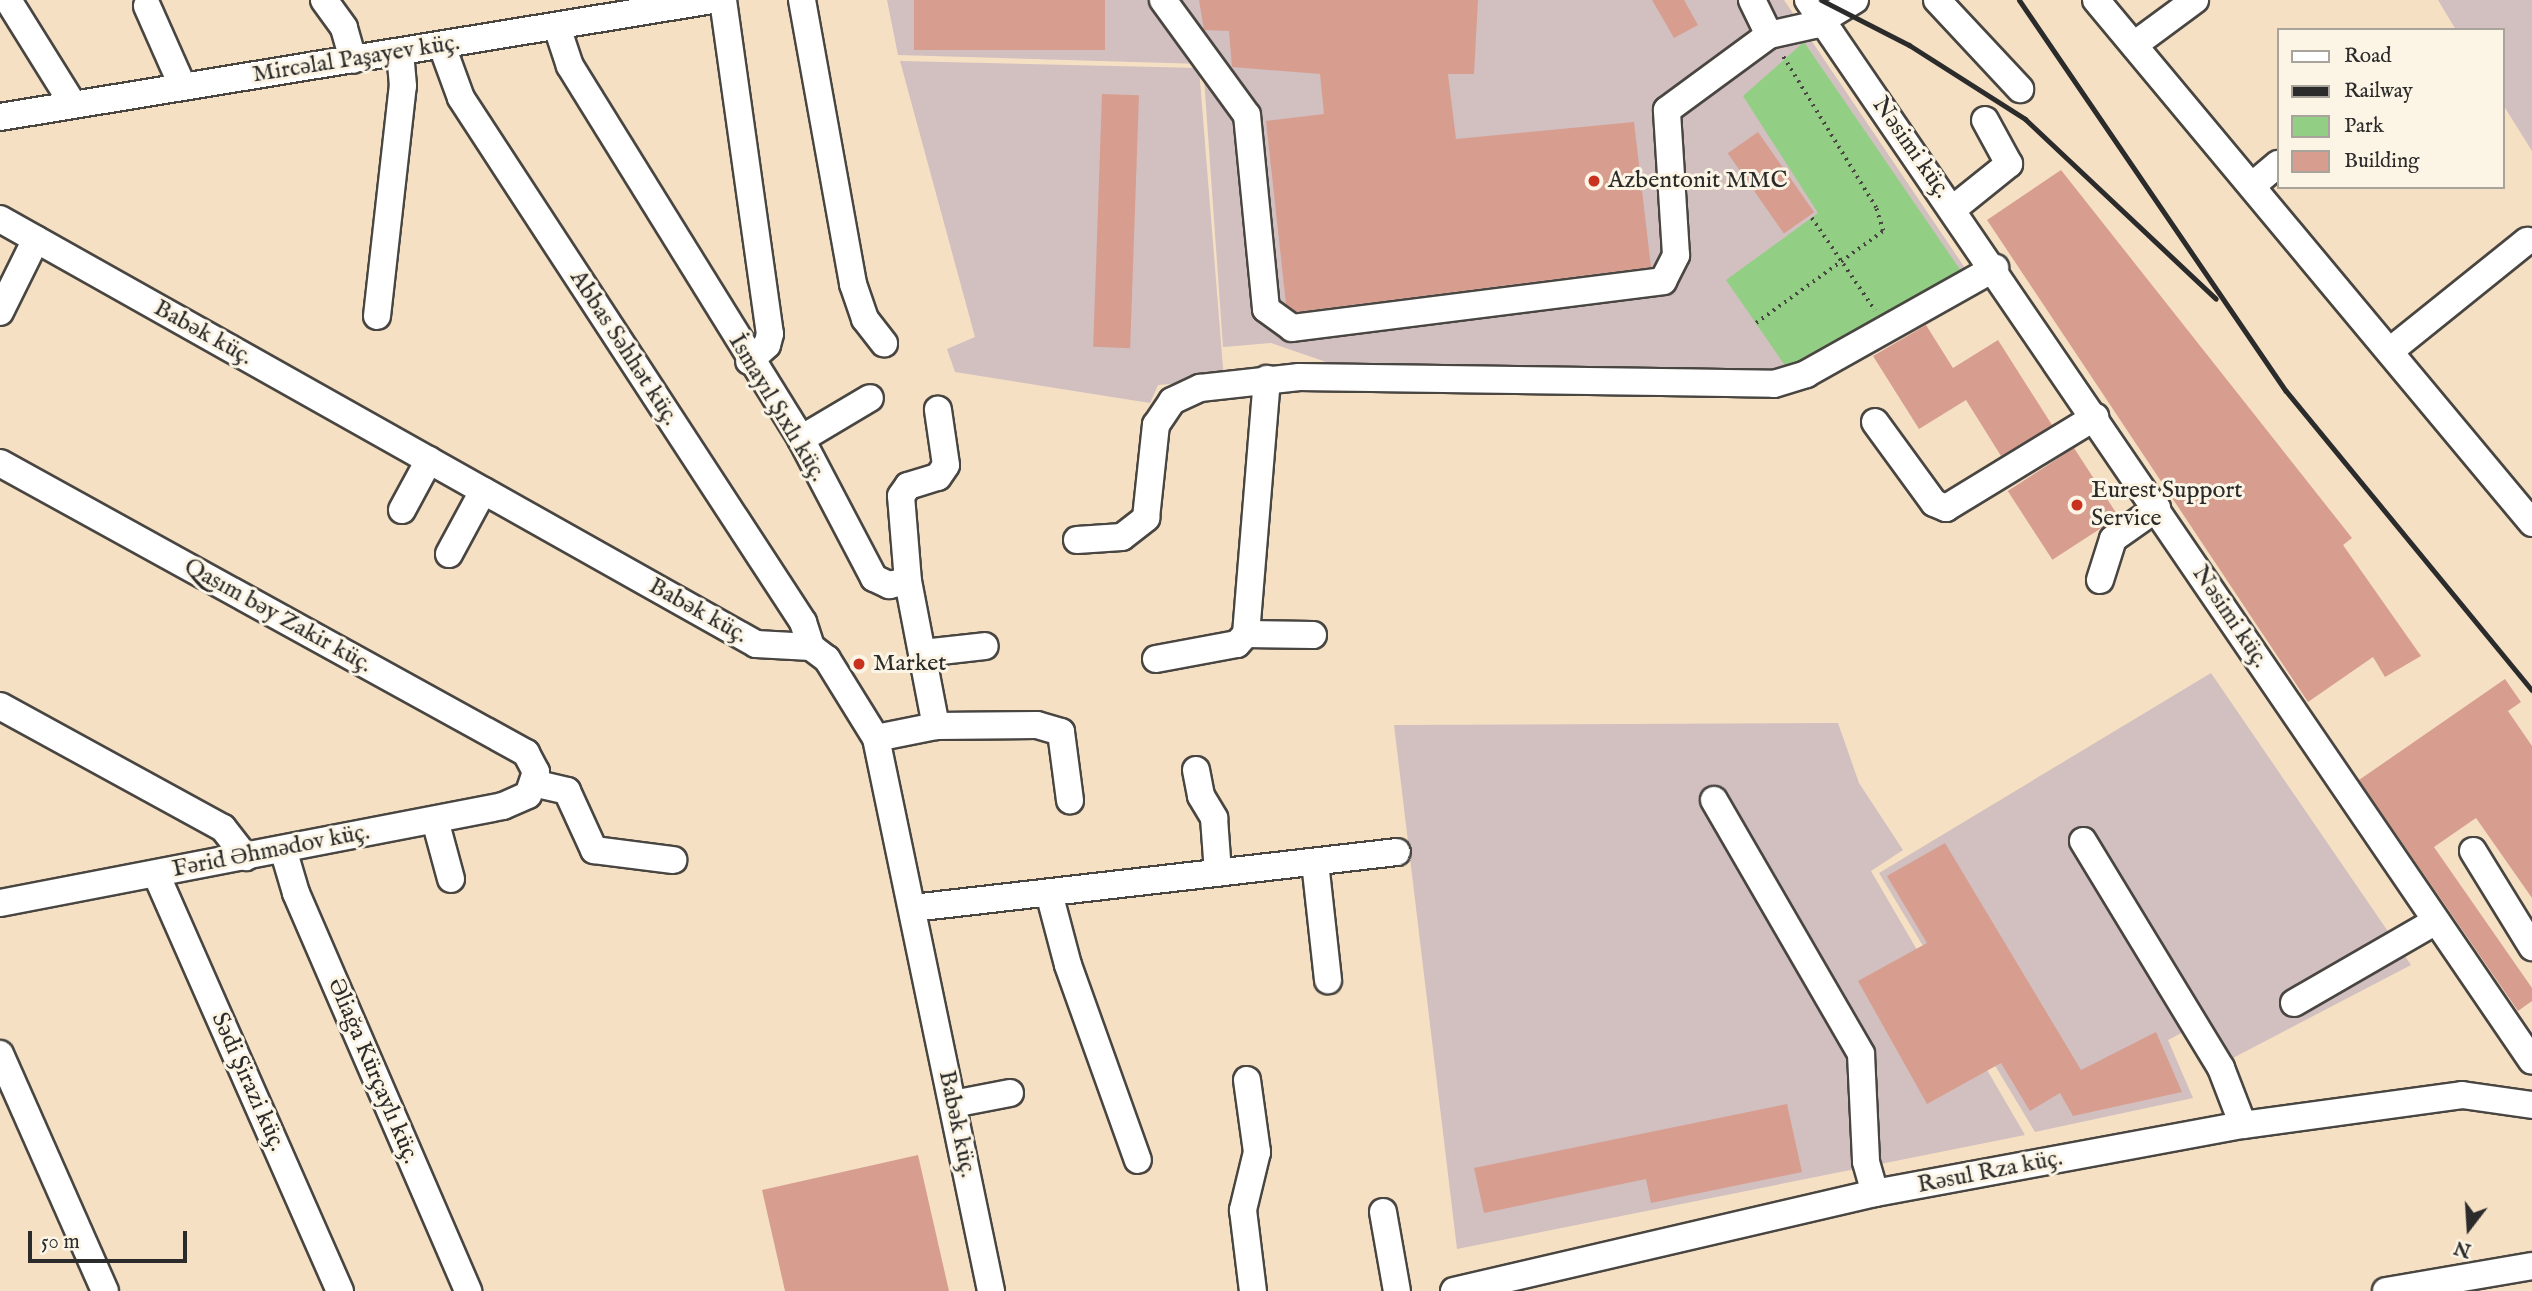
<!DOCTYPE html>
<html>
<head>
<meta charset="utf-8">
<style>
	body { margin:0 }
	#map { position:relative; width:2532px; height:1291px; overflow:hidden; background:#f5e0c4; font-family:"IM FELL English",serif }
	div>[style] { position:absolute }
	.industrial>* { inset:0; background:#d2bfc0 }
	.green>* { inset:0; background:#92cf84 }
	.building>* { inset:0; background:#d79e90; transform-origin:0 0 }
	.path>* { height:3.5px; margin-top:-1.75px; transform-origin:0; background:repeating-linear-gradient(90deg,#494642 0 2px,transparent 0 7px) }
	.roads { filter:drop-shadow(2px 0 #494642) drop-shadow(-2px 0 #494642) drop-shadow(0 2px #494642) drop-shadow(0 -2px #494642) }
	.minor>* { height:26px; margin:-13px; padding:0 13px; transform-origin:13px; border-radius:13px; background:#fff }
	.rail>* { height:5px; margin:-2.5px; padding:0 2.5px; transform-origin:2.5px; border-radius:2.5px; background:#2b2b2b }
	.dots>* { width:19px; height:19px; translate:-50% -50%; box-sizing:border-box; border:4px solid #fcf5e5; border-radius:50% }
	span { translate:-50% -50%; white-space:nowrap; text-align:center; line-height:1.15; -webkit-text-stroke:6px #fcf5e5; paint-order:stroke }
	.street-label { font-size:24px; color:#2b2b2b }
	.poi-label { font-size:24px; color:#2b2b2b }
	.left { translate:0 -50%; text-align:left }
	.legend { position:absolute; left:2277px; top:28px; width:228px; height:161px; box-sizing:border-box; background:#fcf5e5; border:2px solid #a8a49b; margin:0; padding:9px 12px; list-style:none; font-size:21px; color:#2b2b2b }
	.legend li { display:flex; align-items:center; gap:14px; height:35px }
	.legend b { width:35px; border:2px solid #a8a49b }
	.north { position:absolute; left:2434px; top:1193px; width:70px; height:70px; -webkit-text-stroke:5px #fcf5e5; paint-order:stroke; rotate:197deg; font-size:19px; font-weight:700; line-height:28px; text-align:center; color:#2b2b2b }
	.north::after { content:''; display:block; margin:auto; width:24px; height:32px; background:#2b2b2b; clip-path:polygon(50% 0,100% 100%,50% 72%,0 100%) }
	.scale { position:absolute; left:28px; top:1231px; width:159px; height:32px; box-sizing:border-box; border:4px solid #2b2b2b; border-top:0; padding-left:9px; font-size:21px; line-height:24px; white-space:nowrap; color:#2b2b2b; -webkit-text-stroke:5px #fcf5e5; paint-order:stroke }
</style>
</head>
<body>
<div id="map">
	<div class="industrial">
		<div style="clip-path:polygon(887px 0,1784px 0,1967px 271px,1787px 371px,1329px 363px,1271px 343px,1223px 347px,1203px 64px,898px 55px)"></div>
		<div style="clip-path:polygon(2438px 0,2532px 0,2532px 151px,2502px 103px,2502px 30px,2456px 30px)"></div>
		<div style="clip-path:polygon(900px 61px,1199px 68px,1224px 380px,1158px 385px,1150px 403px,955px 372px,947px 349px,975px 337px)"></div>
		<div style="clip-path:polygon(2211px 673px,2411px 965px,2229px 1060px,2195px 1026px,2168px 1040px,2193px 1098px,2035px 1132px,1879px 873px)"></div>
		<div style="clip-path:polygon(1838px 723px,1859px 783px,1903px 850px,1871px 871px,2025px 1135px,1457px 1249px,1394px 725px)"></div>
	</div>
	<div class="green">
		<div style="clip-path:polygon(1804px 42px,1961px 271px,1786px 367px,1726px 280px,1818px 213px,1743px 96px)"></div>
	</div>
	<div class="building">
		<div style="left:914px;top:0;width:191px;height:50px"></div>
		<div style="clip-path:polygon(1199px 0,1478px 0,1474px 74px,1448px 74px,1456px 139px,1634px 122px,1651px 267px,1296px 312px,1286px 304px,1266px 121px,1324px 114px,1320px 74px,1232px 67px,1229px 31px,1204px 30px)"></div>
		<div style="clip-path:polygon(1652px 0,1684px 0,1698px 25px,1674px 38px)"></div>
		<div style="left:1102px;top:94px;width:37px;height:253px;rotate:2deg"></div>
		<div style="left:1758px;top:132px;width:98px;height:37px;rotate:55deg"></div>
		<div style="clip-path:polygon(2061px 170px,2352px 538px,2343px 545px,2421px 656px,2385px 677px,2373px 657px,2308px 702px,1987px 220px)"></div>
		<div style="clip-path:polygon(1926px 325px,1953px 368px,1998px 340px,2052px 425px,2001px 456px,1966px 400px,1919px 429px,1873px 356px)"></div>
		<div style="left:2074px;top:448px;width:82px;height:79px;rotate:57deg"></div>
		<div style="clip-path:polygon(2505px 679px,2521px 702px,2508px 711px,2532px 746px,2532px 898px,2476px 818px,2434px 847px,2532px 988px,2532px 1001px,2518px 1011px,2359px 780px)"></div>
		<div style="clip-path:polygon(1945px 843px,2081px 1070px,2156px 1032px,2182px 1092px,2073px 1116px,2060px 1093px,2030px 1111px,2001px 1063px,1927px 1104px,1858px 981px,1927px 943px,1887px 876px)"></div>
		<div style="clip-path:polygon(1787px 1104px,1802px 1172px,1651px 1203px,1646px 1179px,1484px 1213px,1474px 1168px)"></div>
		<div style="clip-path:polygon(918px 1155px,949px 1291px,785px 1291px,762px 1190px)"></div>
	</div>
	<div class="path">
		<div style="left:1812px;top:218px;width:112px;rotate:55.6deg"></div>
		<div style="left:1756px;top:323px;width:157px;rotate:-35.9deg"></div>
		<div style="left:1883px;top:231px;width:24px;rotate:-107deg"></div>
		<div style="left:1876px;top:208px;width:180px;rotate:-121.6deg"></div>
	</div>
	<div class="roads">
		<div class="minor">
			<div style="left:8px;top:0;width:121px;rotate:58.1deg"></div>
			<div style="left:324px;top:0;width:34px;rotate:54deg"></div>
			<div style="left:344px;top:28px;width:33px;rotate:74deg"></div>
			<div style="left:723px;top:0;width:337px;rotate:82deg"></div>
			<div style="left:770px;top:334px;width:11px;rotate:105deg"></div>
			<div style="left:767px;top:345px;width:24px;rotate:138deg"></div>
			<div style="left:802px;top:0;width:289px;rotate:79.8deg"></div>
			<div style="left:853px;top:284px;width:37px;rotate:71deg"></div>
			<div style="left:865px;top:319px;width:31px;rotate:52deg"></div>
			<div style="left:1163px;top:0;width:142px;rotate:53.9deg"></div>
			<div style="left:1247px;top:115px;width:195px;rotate:84.4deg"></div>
			<div style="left:1266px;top:309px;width:32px;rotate:36deg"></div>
			<div style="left:1292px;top:328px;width:374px;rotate:-7.2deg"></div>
			<div style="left:1663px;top:281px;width:29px;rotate:-63deg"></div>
			<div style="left:1676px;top:255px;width:145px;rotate:-93.6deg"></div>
			<div style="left:1667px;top:110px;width:127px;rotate:-36.3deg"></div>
			<div style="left:1769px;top:35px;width:46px;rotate:-12.5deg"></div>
			<div style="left:1814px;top:25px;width:48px;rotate:-31.4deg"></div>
			<div style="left:1752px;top:0;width:39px;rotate:64deg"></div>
			<div style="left:1808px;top:0;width:1284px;rotate:55.69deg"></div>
			<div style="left:1937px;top:0;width:122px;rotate:47deg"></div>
			<div style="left:2096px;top:0;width:681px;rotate:50.18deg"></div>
			<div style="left:147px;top:6px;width:86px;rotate:66.1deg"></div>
			<div style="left:557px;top:27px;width:41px;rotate:71.6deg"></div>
			<div style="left:570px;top:66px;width:439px;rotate:58.2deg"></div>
			<div style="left:801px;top:439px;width:157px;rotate:62.3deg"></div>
			<div style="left:874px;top:578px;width:17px;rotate:25deg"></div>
			<div style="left:889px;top:585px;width:19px;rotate:-12deg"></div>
			<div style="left:908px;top:581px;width:148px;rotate:79.1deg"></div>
			<div style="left:936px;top:726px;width:61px;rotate:168.7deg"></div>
			<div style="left:2134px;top:45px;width:76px;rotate:-36.4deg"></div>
			<div style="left:442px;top:46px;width:55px;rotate:69.9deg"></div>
			<div style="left:461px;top:98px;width:626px;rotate:56.87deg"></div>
			<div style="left:803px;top:622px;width:26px;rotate:72deg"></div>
			<div style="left:0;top:117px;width:722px;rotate:-9.33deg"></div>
			<div style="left:2253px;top:185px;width:33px;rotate:-40deg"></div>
			<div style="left:1953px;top:209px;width:72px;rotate:-38.8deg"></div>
			<div style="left:2009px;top:164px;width:50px;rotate:-118.6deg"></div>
			<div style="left:0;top:219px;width:867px;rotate:29.34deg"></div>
			<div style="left:756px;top:644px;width:55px;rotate:3.1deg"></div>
			<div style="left:811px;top:647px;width:20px;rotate:37deg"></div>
			<div style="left:827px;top:659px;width:93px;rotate:58.2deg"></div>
			<div style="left:876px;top:738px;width:565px;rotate:78.25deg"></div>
			<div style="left:0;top:312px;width:81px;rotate:-63.7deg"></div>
			<div style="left:377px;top:316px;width:231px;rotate:-83.6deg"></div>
			<div style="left:403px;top:86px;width:33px;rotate:-95deg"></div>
			<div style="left:2390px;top:351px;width:176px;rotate:-38.8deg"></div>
			<div style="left:1875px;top:422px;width:100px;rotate:53.9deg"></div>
			<div style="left:1934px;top:503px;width:13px;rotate:23deg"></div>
			<div style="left:1946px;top:508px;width:175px;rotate:-31.4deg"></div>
			<div style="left:801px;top:439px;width:80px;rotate:-30.7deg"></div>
			<div style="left:0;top:463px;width:601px;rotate:28.87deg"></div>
			<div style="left:526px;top:753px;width:21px;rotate:62deg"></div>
			<div style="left:536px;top:772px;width:24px;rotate:109deg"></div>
			<div style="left:528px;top:795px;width:27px;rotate:156deg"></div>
			<div style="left:503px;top:806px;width:512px;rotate:169.08deg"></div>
			<div style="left:402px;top:510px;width:57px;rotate:-61.6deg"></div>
			<div style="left:1077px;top:540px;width:45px;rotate:-3.8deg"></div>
			<div style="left:1122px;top:537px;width:31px;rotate:-38deg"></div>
			<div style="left:1146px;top:518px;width:94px;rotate:-83.9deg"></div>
			<div style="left:1156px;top:425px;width:29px;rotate:-56deg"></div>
			<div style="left:1172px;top:401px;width:31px;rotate:-25deg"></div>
			<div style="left:1200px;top:388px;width:100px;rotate:-6.3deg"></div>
			<div style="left:1299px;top:377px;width:475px;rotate:0.8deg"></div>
			<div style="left:1774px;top:384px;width:34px;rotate:-17deg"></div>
			<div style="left:1806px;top:374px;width:217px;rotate:-29.3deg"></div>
			<div style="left:449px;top:554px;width:72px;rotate:-61.6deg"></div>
			<div style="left:2100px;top:580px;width:43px;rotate:-72.4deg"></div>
			<div style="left:2113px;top:539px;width:54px;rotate:-35.2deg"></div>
			<div style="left:908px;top:581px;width:85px;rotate:-94.7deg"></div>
			<div style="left:901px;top:496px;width:12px;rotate:-55deg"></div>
			<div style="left:908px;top:486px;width:31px;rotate:-17deg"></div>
			<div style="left:938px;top:477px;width:14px;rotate:-56deg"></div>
			<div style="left:946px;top:465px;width:56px;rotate:-98.3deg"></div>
			<div style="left:1246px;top:634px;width:67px;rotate:0.9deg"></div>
			<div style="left:923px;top:653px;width:62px;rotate:-6.4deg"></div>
			<div style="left:1156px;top:659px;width:82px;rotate:-10.5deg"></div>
			<div style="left:1237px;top:644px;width:13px;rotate:-48deg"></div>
			<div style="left:1246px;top:634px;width:256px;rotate:-85.3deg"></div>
			<div style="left:0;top:706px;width:254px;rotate:28.7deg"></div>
			<div style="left:223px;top:828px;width:37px;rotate:52deg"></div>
			<div style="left:936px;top:726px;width:101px;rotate:-0.6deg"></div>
			<div style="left:1037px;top:725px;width:25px;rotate:16deg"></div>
			<div style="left:1061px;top:732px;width:69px;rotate:82.5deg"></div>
			<div style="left:1196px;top:770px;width:26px;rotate:79deg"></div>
			<div style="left:1201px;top:796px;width:26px;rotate:59deg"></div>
			<div style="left:1214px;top:818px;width:55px;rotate:85.8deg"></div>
			<div style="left:533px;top:783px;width:35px;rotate:13deg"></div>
			<div style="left:567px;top:791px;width:65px;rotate:65.4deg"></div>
			<div style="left:594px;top:850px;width:80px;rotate:7.2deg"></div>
			<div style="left:1714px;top:800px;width:293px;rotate:59.9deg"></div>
			<div style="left:1861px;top:1054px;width:108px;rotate:87.3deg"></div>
			<div style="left:1866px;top:1162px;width:32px;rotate:74deg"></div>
			<div style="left:435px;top:820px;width:61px;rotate:74.8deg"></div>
			<div style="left:2083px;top:841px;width:266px;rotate:58.7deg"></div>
			<div style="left:2221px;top:1068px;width:61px;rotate:68.9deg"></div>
			<div style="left:283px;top:849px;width:46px;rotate:73.5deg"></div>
			<div style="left:296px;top:893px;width:434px;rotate:66.6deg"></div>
			<div style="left:2473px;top:851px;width:113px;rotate:58.4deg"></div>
			<div style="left:1315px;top:862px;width:119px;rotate:83.7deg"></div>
			<div style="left:156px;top:874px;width:456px;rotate:66.2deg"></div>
			<div style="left:1049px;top:893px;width:74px;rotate:75.2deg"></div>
			<div style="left:1068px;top:965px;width:207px;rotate:70.3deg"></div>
			<div style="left:913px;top:908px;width:487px;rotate:-6.6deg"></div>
			<div style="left:2294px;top:1003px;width:164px;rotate:-30deg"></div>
			<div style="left:0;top:1054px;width:259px;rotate:66.1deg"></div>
			<div style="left:1247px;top:1080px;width:73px;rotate:82.1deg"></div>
			<div style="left:1257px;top:1152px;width:60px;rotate:103.6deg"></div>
			<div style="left:1243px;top:1210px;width:82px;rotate:83deg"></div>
			<div style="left:953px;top:1104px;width:58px;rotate:-10.9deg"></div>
			<div style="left:1383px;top:1212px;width:80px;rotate:80deg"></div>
			<div style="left:1454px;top:1291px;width:432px;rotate:-13.1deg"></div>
			<div style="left:1875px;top:1193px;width:374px;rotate:-10.5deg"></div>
			<div style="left:2243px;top:1125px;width:221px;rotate:-7.8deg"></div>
			<div style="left:2462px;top:1095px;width:71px;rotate:8.1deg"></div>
			<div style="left:2386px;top:1291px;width:148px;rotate:-9.7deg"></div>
		</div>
	</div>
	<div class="rail">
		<div style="left:1821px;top:0;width:99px;rotate:27.1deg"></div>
		<div style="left:1909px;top:45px;width:138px;rotate:32.5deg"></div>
		<div style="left:2025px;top:119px;width:262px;rotate:43.3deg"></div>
		<div style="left:2019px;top:0;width:473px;rotate:55.7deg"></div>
		<div style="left:2286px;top:391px;width:387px;rotate:50.6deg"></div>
	</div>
	<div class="dots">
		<div style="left:1594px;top:181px;background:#c8321e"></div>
		<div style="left:2077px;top:505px;background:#c8321e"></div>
		<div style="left:859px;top:664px;background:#c8321e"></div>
	</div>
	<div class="street-label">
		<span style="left:356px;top:59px;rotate:-9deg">Mircəlal Paşayev küç.</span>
		<span style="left:1911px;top:148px;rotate:55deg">Nəsimi küç.</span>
		<span style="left:203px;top:333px;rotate:29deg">Babək küç.</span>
		<span style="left:624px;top:348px;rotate:57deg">Abbas Səhhət küç.</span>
		<span style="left:777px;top:408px;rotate:59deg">İsmayıl Şıxlı küç.</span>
		<span style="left:698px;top:611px;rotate:29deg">Babək küç.</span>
		<span style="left:278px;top:616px;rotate:29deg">Qasım bəy Zakir küç.</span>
		<span style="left:2230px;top:617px;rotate:56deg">Nəsimi küç.</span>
		<span style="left:271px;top:851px;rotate:-11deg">Fərid Əhmədov küç.</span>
		<span style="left:373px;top:1071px;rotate:67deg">Əliağa Kürçaylı küç.</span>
		<span style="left:248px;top:1082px;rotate:66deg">Sədi Şirazi küç.</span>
		<span style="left:957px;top:1124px;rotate:78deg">Babək küç.</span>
		<span style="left:1990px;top:1172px;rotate:-11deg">Rəsul Rza küç.</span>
	</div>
	<div class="poi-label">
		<span class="left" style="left:1608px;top:181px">Azbentonit MMC</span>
		<span class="left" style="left:2091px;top:505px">Eurest Support<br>Service</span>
		<span class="left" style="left:873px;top:664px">Market</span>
	</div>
	<ul class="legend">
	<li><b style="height:9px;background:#fff"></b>Road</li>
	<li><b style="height:9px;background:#2b2b2b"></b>Railway</li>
	<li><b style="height:19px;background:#92cf84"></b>Park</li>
	<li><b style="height:19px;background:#d79e90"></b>Building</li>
	</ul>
	<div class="north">N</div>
	<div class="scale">50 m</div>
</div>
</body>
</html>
